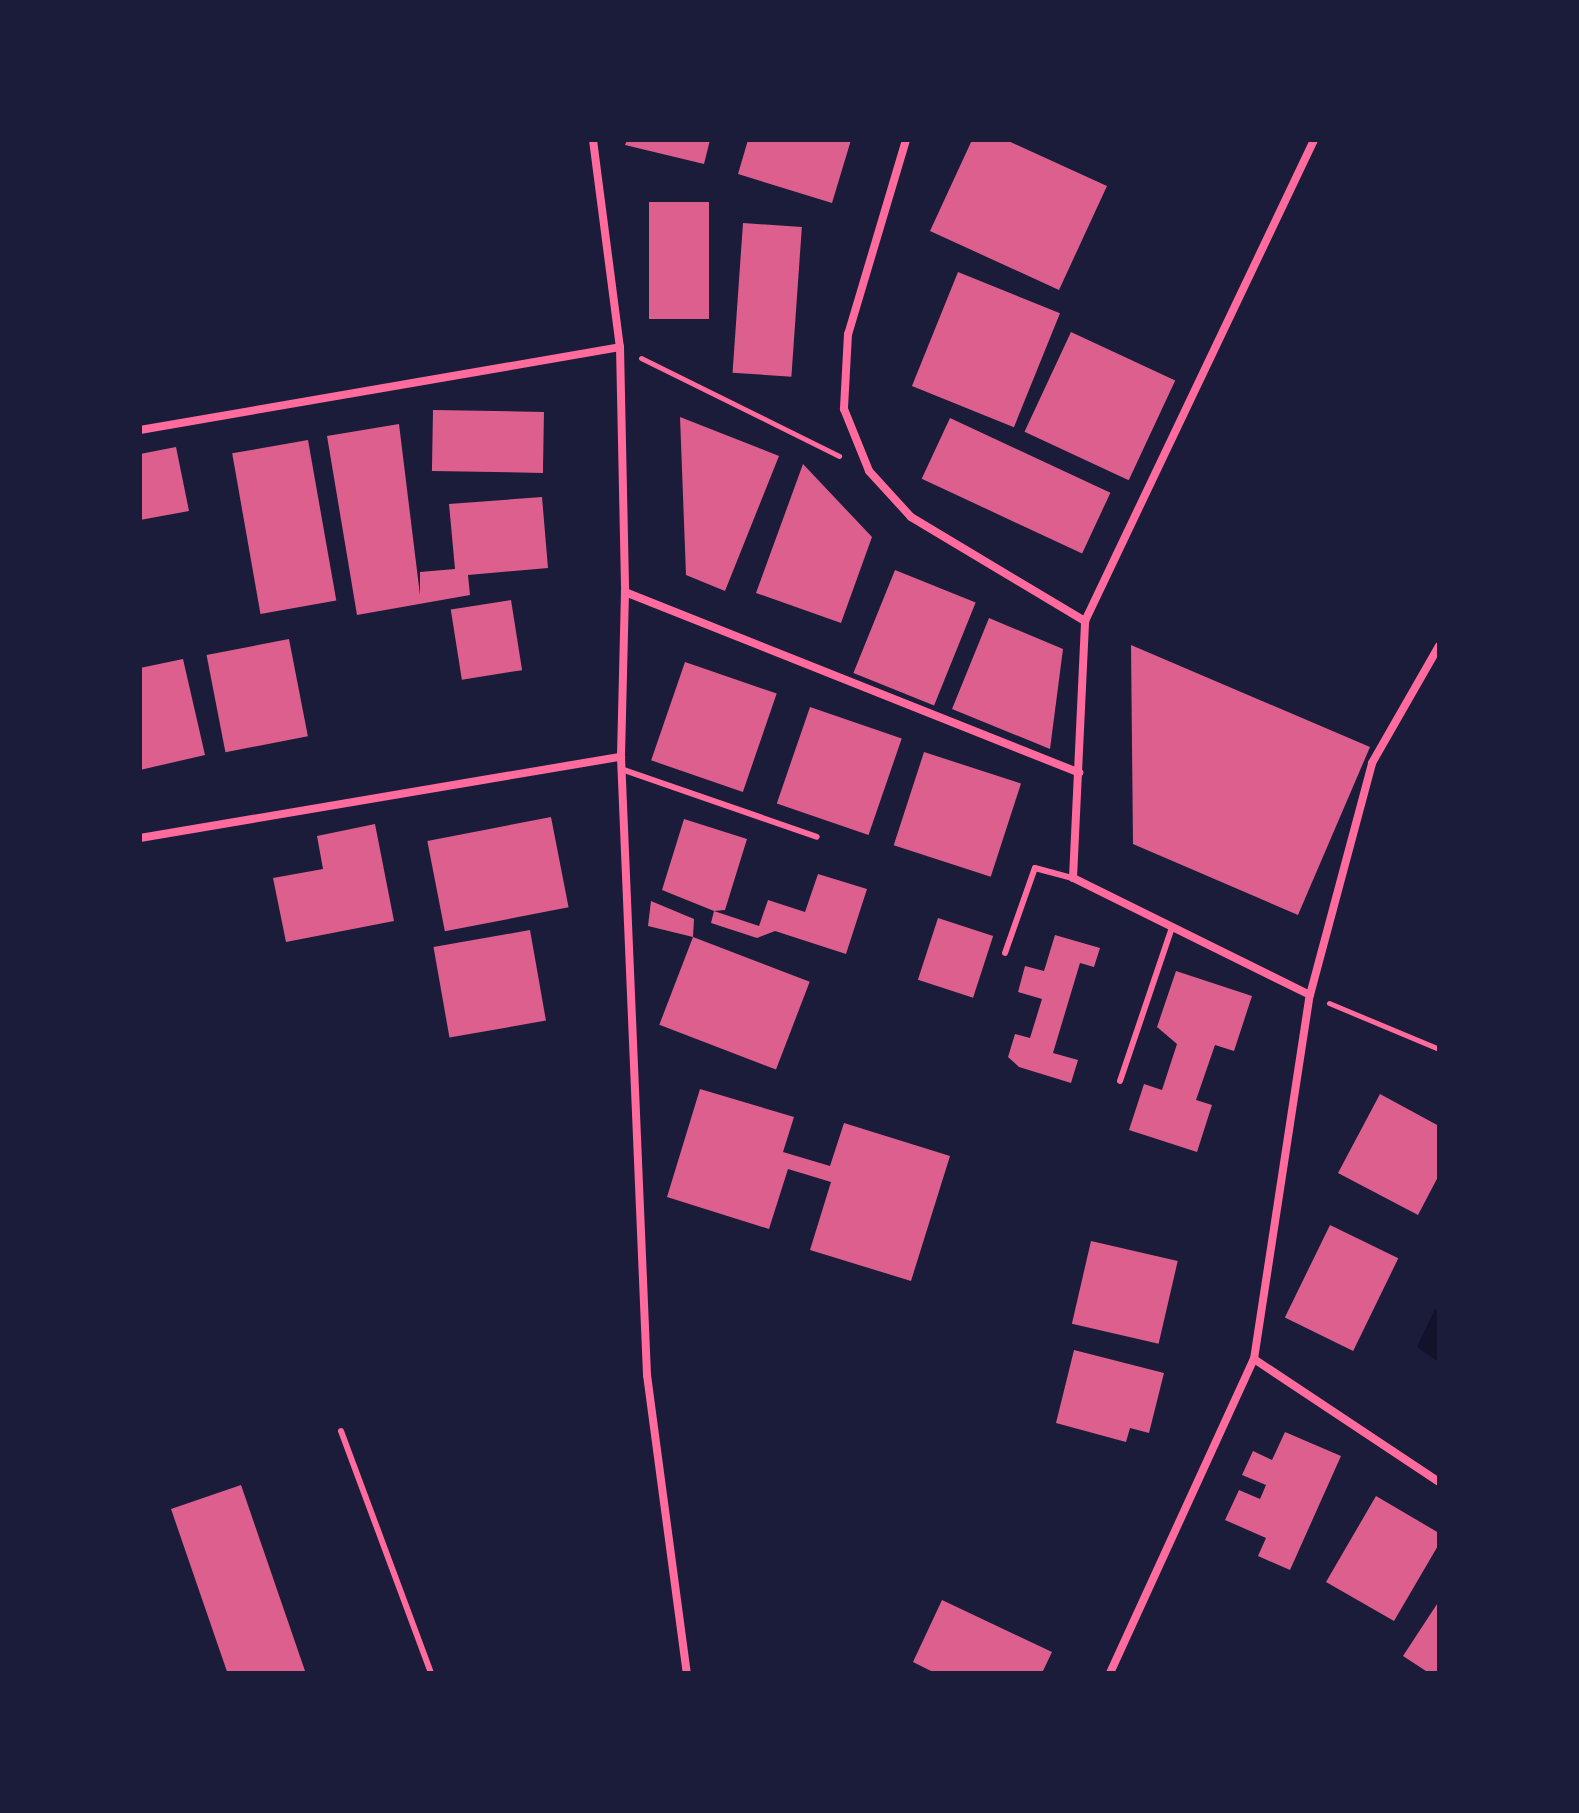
<!DOCTYPE html>
<html>
<head>
<meta charset="utf-8">
<style>
	body { margin:0 }
	#map { position:relative; width:1579px; height:1813px; overflow:hidden; background:#1b1b3a; font-family:"Public Sans",sans-serif }
	div>[style] { position:absolute }
	.water>* { inset:0; background:#12122b }
	.building>* { inset:0; background:#dd5f8e; transform-origin:0 0 }
	.path>* { height:5px; margin:-2.5px; padding:0 2.5px; transform-origin:2.5px; border-radius:2.5px; background:#ff6b9d }
	.service>* { height:6px; margin:-3px; padding:0 3px; transform-origin:3px; border-radius:3px; background:#ff6b9d }
	.minor>* { height:8px; margin:-4px; padding:0 4px; transform-origin:4px; border-radius:4px; background:#ff6b9d }
	span { translate:-50% -50%; white-space:nowrap; text-align:center; line-height:1.15; -webkit-text-stroke:6px #1b1b3a; paint-order:stroke }
	.frame { position:absolute; inset:0; border:142px solid #1b1b3a; pointer-events:none }
</style>
</head>
<body>
<div id="map">
	<div class="water">
		<div style="clip-path:polygon(1435px 1309px,1439px 1312px,1439px 1362px,1417px 1347px)"></div>
	</div>
	<div class="building">
		<div style="clip-path:polygon(627px 140px,710px 140px,704px 164px,625px 145px)"></div>
		<div style="clip-path:polygon(748px 140px,851px 140px,832px 203px,738px 174px)"></div>
		<div style="clip-path:polygon(972px 140px,1006px 140px,1107px 186px,1059px 290px,930px 231px)"></div>
		<div style="left:649px;top:202px;width:60px;height:117px"></div>
		<div style="left:743px;top:223px;width:59px;height:150px;rotate:4deg"></div>
		<div style="left:958px;top:272px;width:110px;height:123px;rotate:22deg"></div>
		<div style="left:1071px;top:332px;width:115px;height:110px;rotate:25deg"></div>
		<div style="left:433px;top:410px;width:111px;height:61px;rotate:1deg"></div>
		<div style="clip-path:polygon(680px 417px,779px 456px,725px 591px,686px 575px)"></div>
		<div style="left:950px;top:418px;width:177px;height:67px;rotate:25deg"></div>
		<div style="clip-path:polygon(399px 424px,420px 595px,420px 572px,455px 569px,449px 504px,542px 497px,548px 568px,468px 575px,470px 595px,357px 615px,327px 436px)"></div>
		<div style="left:308px;top:440px;width:163px;height:77px;rotate:80deg"></div>
		<div style="clip-path:polygon(176px 447px,189px 511px,140px 520px,140px 454px)"></div>
		<div style="clip-path:polygon(803px 464px,872px 537px,841px 623px,756px 593px)"></div>
		<div style="left:895px;top:570px;width:87px;height:111px;rotate:22deg"></div>
		<div style="left:511px;top:600px;width:71px;height:61px;rotate:81deg"></div>
		<div style="clip-path:polygon(989px 618px,1063px 649px,1050px 749px,952px 709px)"></div>
		<div style="left:289px;top:639px;width:99px;height:84px;rotate:79deg"></div>
		<div style="clip-path:polygon(1131px 645px,1370px 747px,1298px 915px,1133px 844px)"></div>
		<div style="clip-path:polygon(183px 659px,205px 755px,140px 770px,140px 668px)"></div>
		<div style="left:685px;top:662px;width:97px;height:104px;rotate:19deg"></div>
		<div style="left:810px;top:707px;width:97px;height:102px;rotate:19deg"></div>
		<div style="left:924px;top:752px;width:102px;height:98px;rotate:18deg"></div>
		<div style="left:551px;top:817px;width:92px;height:126px;rotate:79deg"></div>
		<div style="clip-path:polygon(684px 819px,747px 839px,725px 910px,714px 911px,759px 926px,768px 900px,805px 912px,818px 874px,867px 889px,846px 954px,775px 931px,757px 938px,711px 923px,714px 911px,662px 890px)"></div>
		<div style="clip-path:polygon(375px 824px,394px 921px,286px 942px,273px 878px,323px 869px,317px 836px)"></div>
		<div style="clip-path:polygon(651px 901px,694px 919px,693px 937px,648px 926px)"></div>
		<div style="left:938px;top:918px;width:58px;height:65px;rotate:18deg"></div>
		<div style="left:530px;top:930px;width:92px;height:98px;rotate:80deg"></div>
		<div style="clip-path:polygon(1055px 935px,1100px 948px,1094px 967px,1080px 963px,1053px 1053px,1078px 1060px,1071px 1083px,1019px 1067px,1008px 1057px,1015px 1034px,1030px 1038px,1042px 999px,1018px 992px,1025px 966px,1044px 971px)"></div>
		<div style="left:693px;top:937px;width:125px;height:94px;rotate:21deg"></div>
		<div style="clip-path:polygon(1176px 971px,1252px 996px,1234px 1051px,1215px 1045px,1196px 1100px,1212px 1105px,1197px 1152px,1129px 1130px,1144px 1084px,1162px 1090px,1177px 1044px,1157px 1027px)"></div>
		<div style="clip-path:polygon(700px 1089px,794px 1117px,783px 1152px,830px 1166px,844px 1123px,950px 1156px,911px 1281px,810px 1250px,831px 1182px,788px 1169px,769px 1229px,667px 1197px)"></div>
		<div style="clip-path:polygon(1380px 1094px,1439px 1126px,1439px 1175px,1418px 1215px,1338px 1173px)"></div>
		<div style="left:1330px;top:1225px;width:76px;height:103px;rotate:26deg"></div>
		<div style="left:1091px;top:1241px;width:89px;height:85px;rotate:13deg"></div>
		<div style="clip-path:polygon(1074px 1350px,1164px 1373px,1149px 1433px,1130px 1428px,1126px 1442px,1056px 1423px)"></div>
		<div style="clip-path:polygon(1285px 1432px,1341px 1456px,1290px 1570px,1258px 1556px,1266px 1538px,1225px 1520px,1239px 1490px,1260px 1499px,1266px 1485px,1242px 1475px,1253px 1451px,1272px 1460px)"></div>
		<div style="left:241px;top:1485px;width:198px;height:74px;rotate:71deg"></div>
		<div style="clip-path:polygon(1376px 1496px,1439px 1533px,1439px 1544px,1394px 1621px,1326px 1582px)"></div>
		<div style="clip-path:polygon(942px 1600px,1052px 1652px,1042px 1673px,935px 1673px,913px 1662px)"></div>
		<div style="clip-path:polygon(1439px 1601px,1439px 1673px,1429px 1673px,1403px 1656px)"></div>
	</div>
	<div class="path">
		<div style="left:641px;top:358px;width:221px;rotate:26.3deg"></div>
		<div style="left:1329px;top:1003px;width:119px;rotate:22.7deg"></div>
	</div>
	<div class="service">
		<div style="left:621px;top:769px;width:207px;rotate:19.1deg"></div>
		<div style="left:1005px;top:953px;width:90px;rotate:-70.6deg"></div>
		<div style="left:1035px;top:868px;width:39px;rotate:15deg"></div>
		<div style="left:1120px;top:1081px;width:163px;rotate:-71.3deg"></div>
		<div style="left:341px;top:1431px;width:258px;rotate:69.6deg"></div>
	</div>
	<div class="minor">
		<div style="left:593px;top:140px;width:209px;rotate:82.6deg"></div>
		<div style="left:620px;top:347px;width:245px;rotate:88.8deg"></div>
		<div style="left:625px;top:592px;width:165px;rotate:91.4deg"></div>
		<div style="left:621px;top:757px;width:619px;rotate:87.59deg"></div>
		<div style="left:647px;top:1375px;width:301px;rotate:82.4deg"></div>
		<div style="left:906px;top:140px;width:202px;rotate:106.6deg"></div>
		<div style="left:848px;top:334px;width:75px;rotate:93.1deg"></div>
		<div style="left:844px;top:409px;width:67px;rotate:68deg"></div>
		<div style="left:869px;top:471px;width:62px;rotate:47.6deg"></div>
		<div style="left:911px;top:517px;width:203px;rotate:30.9deg"></div>
		<div style="left:140px;top:430px;width:487px;rotate:-9.8deg"></div>
		<div style="left:625px;top:592px;width:489px;rotate:21.7deg"></div>
		<div style="left:140px;top:838px;width:488px;rotate:-9.6deg"></div>
		<div style="left:1310px;top:995px;width:264px;rotate:-153.7deg"></div>
		<div style="left:1073px;top:878px;width:257px;rotate:-87.3deg"></div>
		<div style="left:1085px;top:621px;width:533px;rotate:-64.54deg"></div>
		<div style="left:1254px;top:1359px;width:222px;rotate:33.6deg"></div>
		<div style="left:1110px;top:1673px;width:345px;rotate:-65.4deg"></div>
		<div style="left:1254px;top:1359px;width:368px;rotate:-81.3deg"></div>
		<div style="left:1310px;top:995px;width:240px;rotate:-75deg"></div>
		<div style="left:1372px;top:763px;width:135px;rotate:-60.2deg"></div>
	</div>
	<div class="frame"></div>
</div>
</body>
</html>
